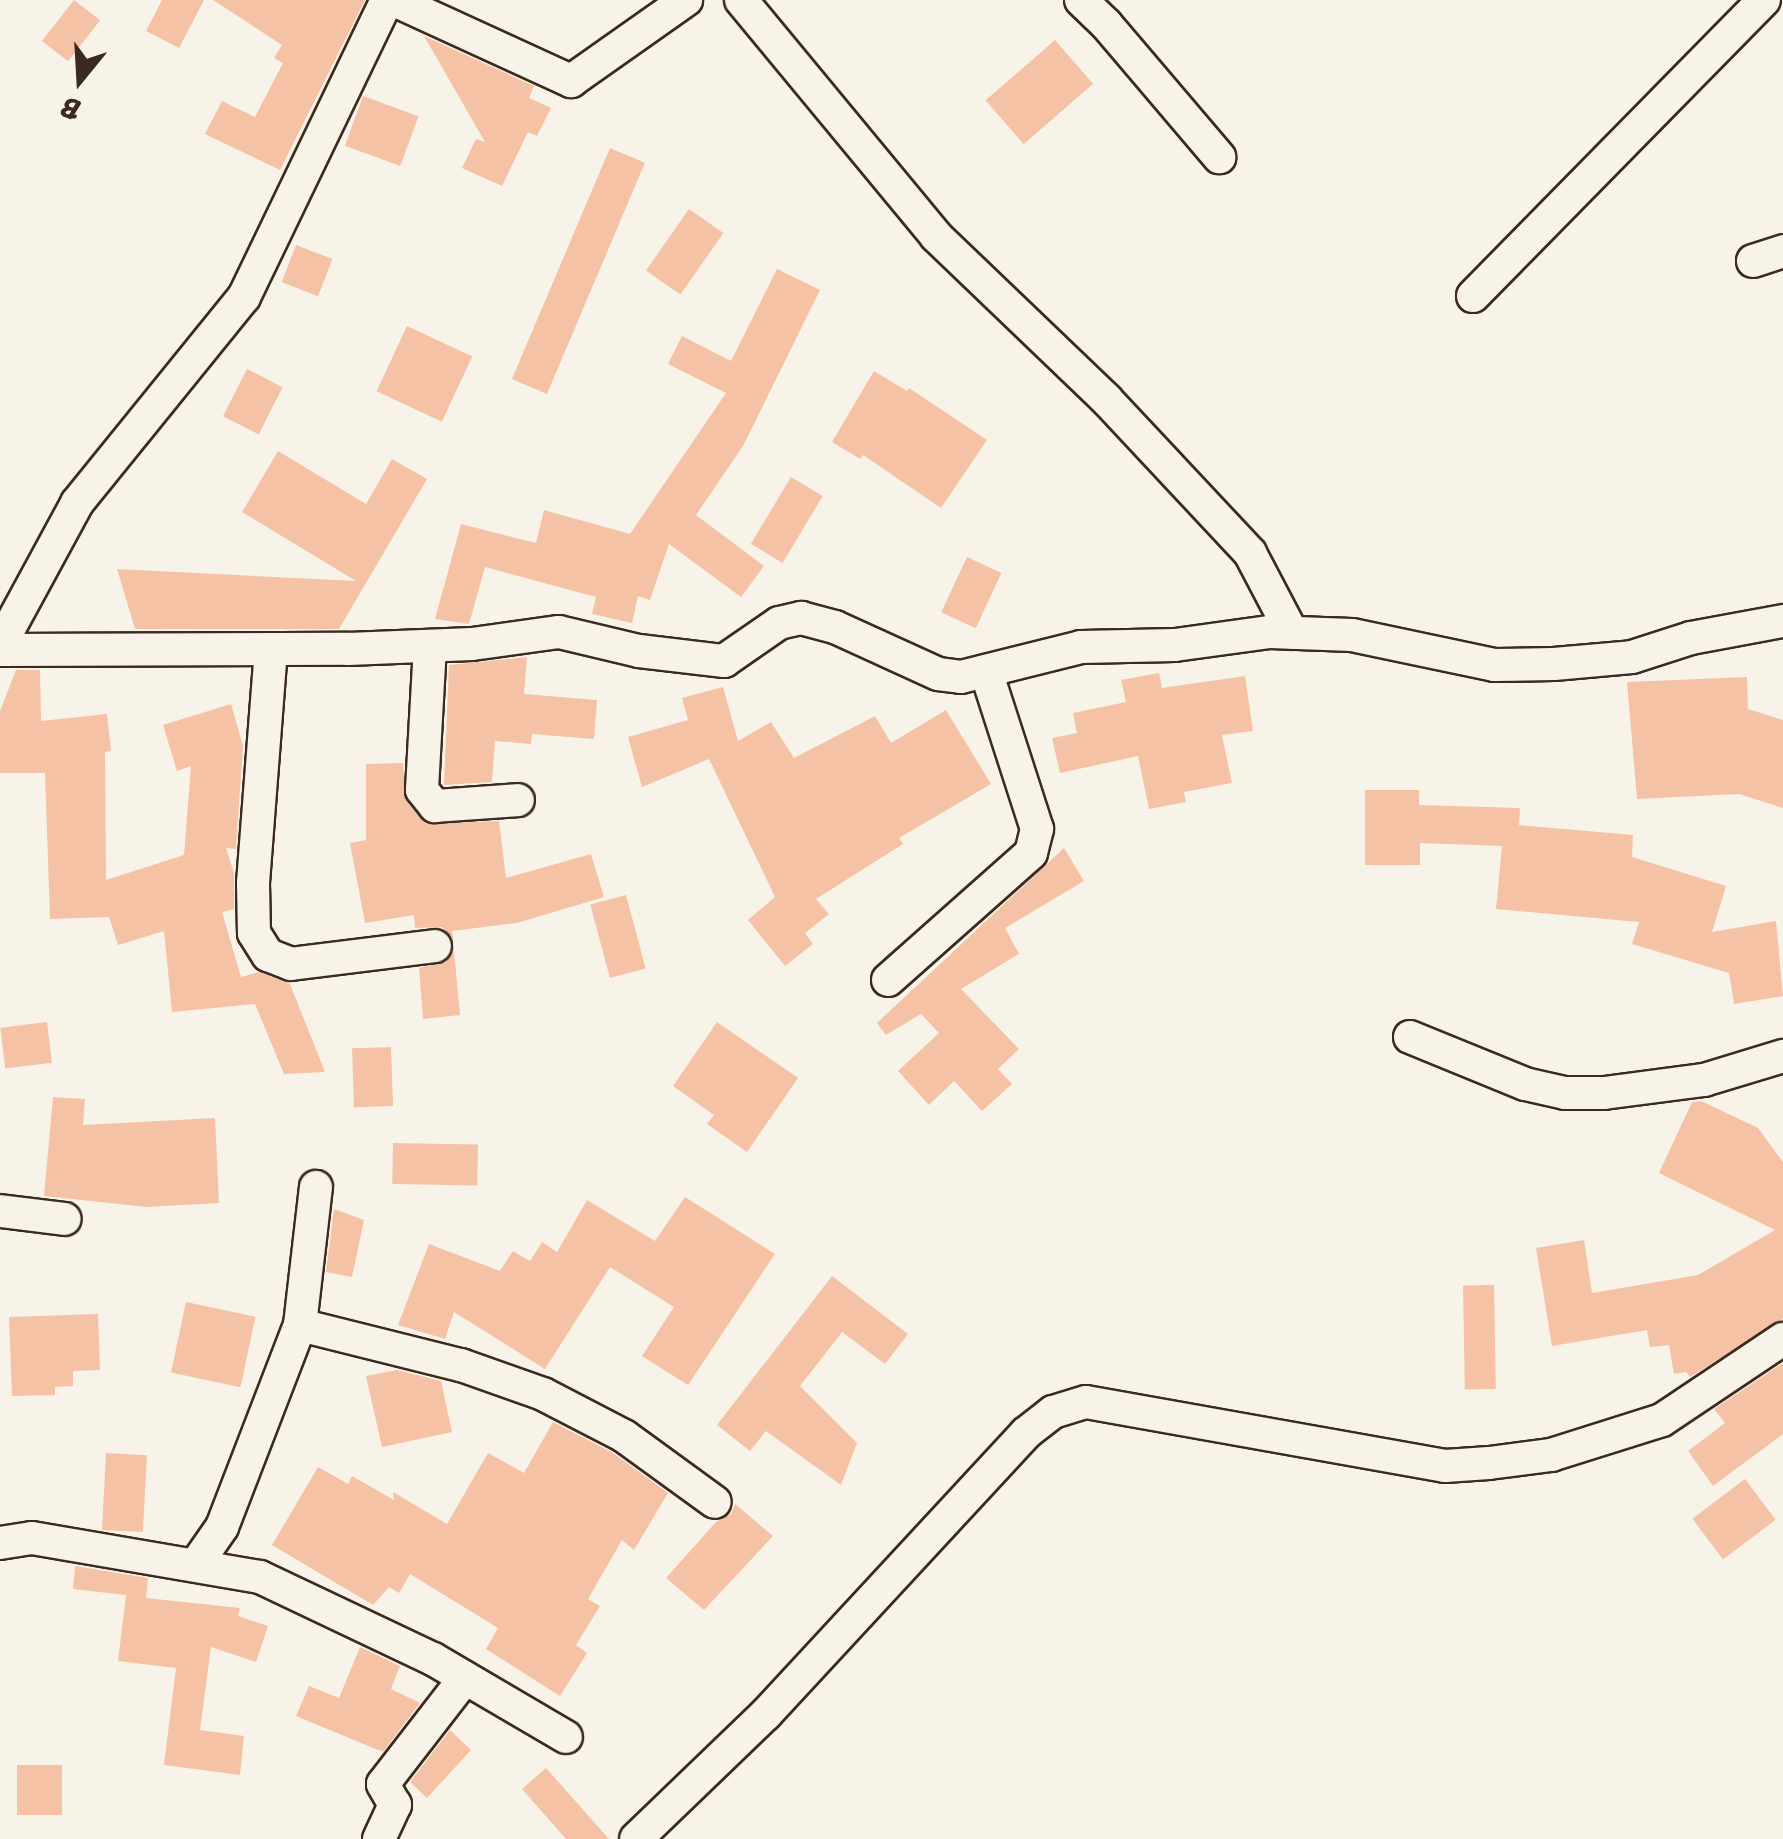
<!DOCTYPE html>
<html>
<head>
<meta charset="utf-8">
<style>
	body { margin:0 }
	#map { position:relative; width:1783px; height:1839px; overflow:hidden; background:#f7f3e8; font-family:Sriracha,sans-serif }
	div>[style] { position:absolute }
	.building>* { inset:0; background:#f5c2a6; transform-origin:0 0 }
	.roads { filter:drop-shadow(2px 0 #3b2a1e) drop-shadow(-2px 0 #3b2a1e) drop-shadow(0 2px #3b2a1e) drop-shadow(0 -2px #3b2a1e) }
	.street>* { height:32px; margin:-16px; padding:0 16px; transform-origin:16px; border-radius:16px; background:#f7f3e8 }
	span { translate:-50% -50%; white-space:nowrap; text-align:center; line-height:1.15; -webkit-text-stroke:8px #f7f3e8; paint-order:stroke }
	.north { position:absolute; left:30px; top:30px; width:100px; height:100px; -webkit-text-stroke:8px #f7f3e8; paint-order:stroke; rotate:198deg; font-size:28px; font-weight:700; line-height:40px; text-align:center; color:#3b2a1e }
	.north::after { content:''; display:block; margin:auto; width:35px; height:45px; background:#3b2a1e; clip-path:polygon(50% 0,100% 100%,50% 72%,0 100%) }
</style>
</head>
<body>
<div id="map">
	<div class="building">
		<div style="left:74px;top:0;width:33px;height:52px;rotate:38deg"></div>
		<div style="clip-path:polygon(162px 0,204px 0,179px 48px,146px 31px)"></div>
		<div style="clip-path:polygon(213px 0,365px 0,280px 170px,205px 134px,222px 101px,255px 117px,283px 63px,274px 58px,282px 45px)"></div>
		<div style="clip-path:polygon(424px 36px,534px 86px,529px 98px,551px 108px,537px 136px,528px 132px,502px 186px,462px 168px,476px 139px,485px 142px)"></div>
		<div style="left:1055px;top:40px;width:58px;height:92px;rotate:49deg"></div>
		<div style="left:363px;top:96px;width:59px;height:53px;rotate:20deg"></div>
		<div style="left:610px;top:148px;width:38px;height:251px;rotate:23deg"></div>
		<div style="left:689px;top:209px;width:42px;height:75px;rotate:35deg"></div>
		<div style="left:296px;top:245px;width:39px;height:40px;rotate:21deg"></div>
		<div style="clip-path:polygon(777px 269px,820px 290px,743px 446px,696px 515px,764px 566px,741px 597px,669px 544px,650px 600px,638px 596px,632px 623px,592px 614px,596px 597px,485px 567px,469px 624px,435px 619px,461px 524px,536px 543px,544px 510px,630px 534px,726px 393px,668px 364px,682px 336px,731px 361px)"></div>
		<div style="left:407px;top:326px;width:72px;height:72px;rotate:25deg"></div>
		<div style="left:247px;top:369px;width:40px;height:53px;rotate:27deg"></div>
		<div style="clip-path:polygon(874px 371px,907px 391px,909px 388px,987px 440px,941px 508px,863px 455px,860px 459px,832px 442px)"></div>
		<div style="clip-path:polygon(278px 451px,366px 504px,392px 459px,427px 479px,339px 629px,135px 629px,117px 569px,356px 581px,242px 512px)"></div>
		<div style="left:791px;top:477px;width:37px;height:78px;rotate:31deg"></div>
		<div style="left:967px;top:557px;width:38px;height:61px;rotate:25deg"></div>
		<div style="clip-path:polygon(527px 657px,524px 694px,597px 700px,594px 739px,532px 734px,531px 744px,495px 741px,492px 782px,444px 785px,449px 665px)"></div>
		<div style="clip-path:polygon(16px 670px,40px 670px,41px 721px,107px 714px,111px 751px,105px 752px,106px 880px,184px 855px,191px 766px,177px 771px,163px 725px,231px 704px,243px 746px,236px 849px,226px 848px,234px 873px,234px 909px,222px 912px,241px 977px,259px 972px,290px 984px,325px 1072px,284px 1074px,255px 1004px,172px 1012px,164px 931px,118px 945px,109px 917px,50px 919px,45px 773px,0 773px,0 711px)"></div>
		<div style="clip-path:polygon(1159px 673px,1162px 688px,1245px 676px,1253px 731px,1222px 735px,1232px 783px,1184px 792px,1186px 802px,1149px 809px,1138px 756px,1060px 773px,1052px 738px,1077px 733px,1073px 713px,1126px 702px,1121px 680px)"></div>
		<div style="clip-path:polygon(1747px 677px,1748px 709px,1783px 720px,1783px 808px,1739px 794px,1637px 799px,1627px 682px)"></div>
		<div style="clip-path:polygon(723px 687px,738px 741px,771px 722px,794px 758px,875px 716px,891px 743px,946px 710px,991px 784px,899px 838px,903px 844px,816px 899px,829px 914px,805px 933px,813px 944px,785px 966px,748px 920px,775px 897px,709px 759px,642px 787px,628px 737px,688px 720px,682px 698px)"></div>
		<div style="clip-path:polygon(403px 763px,406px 801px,426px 824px,499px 821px,506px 878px,591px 854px,604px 897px,517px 923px,452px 931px,453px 938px,442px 927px,415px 928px,414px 915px,365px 923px,350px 843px,366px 840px,366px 764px)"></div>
		<div style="clip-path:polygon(1365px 790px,1419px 790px,1419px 805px,1520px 808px,1519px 825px,1633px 835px,1632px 857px,1726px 886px,1712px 932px,1776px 921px,1783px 996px,1734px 1004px,1729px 973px,1632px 944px,1639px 922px,1496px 909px,1502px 846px,1420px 843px,1420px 865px,1365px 865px)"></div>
		<div style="clip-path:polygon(1064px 848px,1084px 881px,1005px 928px,1019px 954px,961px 989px,1019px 1049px,998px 1069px,1012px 1084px,982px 1111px,954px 1081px,929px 1105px,898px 1071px,939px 1033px,921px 1014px,886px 1035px,877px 1023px)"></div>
		<div style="left:626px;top:895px;width:76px;height:37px;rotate:75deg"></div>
		<div style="clip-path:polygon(454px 951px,460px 1015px,423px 1019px,419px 968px,446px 962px)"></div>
		<div style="left:47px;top:1022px;width:41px;height:47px;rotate:83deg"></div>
		<div style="clip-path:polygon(717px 1022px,798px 1078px,747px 1152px,707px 1124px,714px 1115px,673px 1086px)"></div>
		<div style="left:391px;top:1047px;width:59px;height:39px;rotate:88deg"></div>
		<div style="clip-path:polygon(53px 1097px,85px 1099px,83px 1125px,215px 1118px,219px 1203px,147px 1207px,44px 1196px)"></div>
		<div style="clip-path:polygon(1701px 1101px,1758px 1128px,1783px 1162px,1783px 1319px,1690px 1377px,1686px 1372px,1674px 1374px,1669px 1345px,1650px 1347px,1647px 1330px,1552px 1346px,1536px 1248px,1584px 1240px,1592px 1293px,1698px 1275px,1775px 1230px,1659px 1173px,1692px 1102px)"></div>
		<div style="left:393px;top:1143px;width:85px;height:41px;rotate:1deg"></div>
		<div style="clip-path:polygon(685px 1197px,775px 1254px,688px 1385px,642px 1356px,674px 1307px,610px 1267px,545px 1369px,454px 1312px,445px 1339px,398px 1325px,429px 1244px,500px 1271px,513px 1251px,530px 1261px,542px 1242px,557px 1252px,587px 1200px,655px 1241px)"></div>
		<div style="clip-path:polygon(334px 1209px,364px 1220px,352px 1277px,326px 1272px)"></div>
		<div style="clip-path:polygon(832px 1276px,908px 1334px,885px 1364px,842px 1332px,800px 1386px,857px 1443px,841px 1485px,766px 1431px,750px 1451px,717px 1425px)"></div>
		<div style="left:1494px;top:1285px;width:104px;height:31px;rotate:89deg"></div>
		<div style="left:186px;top:1302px;width:71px;height:72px;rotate:12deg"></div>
		<div style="clip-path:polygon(98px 1314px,100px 1370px,73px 1371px,73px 1386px,55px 1387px,55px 1395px,12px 1396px,9px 1317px)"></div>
		<div style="clip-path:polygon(1783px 1363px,1783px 1434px,1713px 1486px,1688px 1451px,1725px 1423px,1714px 1409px)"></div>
		<div style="clip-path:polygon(397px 1370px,441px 1381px,452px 1432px,382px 1447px,366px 1376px)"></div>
		<div style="clip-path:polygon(553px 1422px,613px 1453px,668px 1493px,634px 1550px,622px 1540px,588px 1599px,600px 1606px,576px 1645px,587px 1653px,560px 1696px,486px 1649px,498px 1628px,410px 1574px,399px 1593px,389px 1587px,373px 1605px,272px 1545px,318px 1467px,348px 1484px,352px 1476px,394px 1500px,393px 1492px,447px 1524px,488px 1453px,524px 1473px)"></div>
		<div style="left:106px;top:1453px;width:41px;height:77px;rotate:3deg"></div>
		<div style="left:1745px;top:1479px;width:51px;height:66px;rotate:53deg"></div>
		<div style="clip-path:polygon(735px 1504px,773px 1536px,704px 1610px,666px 1578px,716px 1522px,731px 1514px)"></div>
		<div style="clip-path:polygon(75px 1566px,148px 1578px,146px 1598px,240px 1608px,238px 1616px,268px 1626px,256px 1662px,211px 1647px,200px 1730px,244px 1736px,240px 1775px,164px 1765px,176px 1668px,118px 1661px,126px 1595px,73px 1589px)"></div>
		<div style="clip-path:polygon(360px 1647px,400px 1666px,391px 1689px,420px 1703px,383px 1752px,296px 1716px,309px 1686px,339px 1698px)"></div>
		<div style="clip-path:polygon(450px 1730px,471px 1750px,427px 1798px,410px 1782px)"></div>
		<div style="left:17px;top:1765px;width:45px;height:50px"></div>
		<div style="clip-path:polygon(546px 1768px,609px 1839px,566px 1839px,522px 1789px)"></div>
	</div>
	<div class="roads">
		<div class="street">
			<div style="left:394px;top:0;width:195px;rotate:24.6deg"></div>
			<div style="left:571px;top:81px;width:141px;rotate:-35.2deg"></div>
			<div style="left:741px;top:0;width:306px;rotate:50.4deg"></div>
			<div style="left:936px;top:236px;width:236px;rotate:43.8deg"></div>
			<div style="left:1106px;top:399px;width:211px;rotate:46.9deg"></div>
			<div style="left:1250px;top:553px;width:90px;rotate:62.3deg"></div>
			<div style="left:1081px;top:0;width:35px;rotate:44deg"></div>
			<div style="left:1106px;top:24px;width:175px;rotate:49.6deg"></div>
			<div style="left:1753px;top:261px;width:32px;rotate:-18deg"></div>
			<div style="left:1473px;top:296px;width:415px;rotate:-45.5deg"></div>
			<div style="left:0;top:645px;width:162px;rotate:-61.5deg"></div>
			<div style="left:77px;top:503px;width:265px;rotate:-51deg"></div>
			<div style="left:244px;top:297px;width:330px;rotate:-64.3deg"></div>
			<div style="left:430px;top:646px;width:144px;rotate:93.2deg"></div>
			<div style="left:422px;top:790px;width:21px;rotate:51deg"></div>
			<div style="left:435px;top:806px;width:83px;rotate:-4.1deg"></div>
			<div style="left:271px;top:649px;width:235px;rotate:94.4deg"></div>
			<div style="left:253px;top:883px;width:50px;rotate:88.9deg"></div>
			<div style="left:254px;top:933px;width:26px;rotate:58deg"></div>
			<div style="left:268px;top:955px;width:25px;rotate:21deg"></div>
			<div style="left:291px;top:964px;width:145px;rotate:-7.1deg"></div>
			<div style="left:0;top:650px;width:348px;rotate:-0.2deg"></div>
			<div style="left:348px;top:649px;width:124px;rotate:-2.3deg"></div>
			<div style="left:472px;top:644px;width:88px;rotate:-7.9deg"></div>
			<div style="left:559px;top:632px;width:82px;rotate:13.4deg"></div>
			<div style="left:639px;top:651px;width:86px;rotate:6.7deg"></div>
			<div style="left:724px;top:661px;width:67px;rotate:-34.6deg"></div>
			<div style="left:779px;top:623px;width:23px;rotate:-13deg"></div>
			<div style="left:801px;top:618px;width:35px;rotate:15deg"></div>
			<div style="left:835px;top:627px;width:113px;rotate:24.5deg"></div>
			<div style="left:938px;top:674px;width:23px;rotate:7deg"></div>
			<div style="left:961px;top:677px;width:124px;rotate:-14deg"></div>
			<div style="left:1081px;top:647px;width:94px;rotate:-1.2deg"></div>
			<div style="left:1175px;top:645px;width:96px;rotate:-7.8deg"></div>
			<div style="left:1270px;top:632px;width:82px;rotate:2.1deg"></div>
			<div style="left:1352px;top:635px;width:145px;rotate:11.9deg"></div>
			<div style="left:1494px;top:665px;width:60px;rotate:-1deg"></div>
			<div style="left:1554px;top:664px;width:78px;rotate:-5.1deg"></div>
			<div style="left:1632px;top:657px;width:62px;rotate:-17.9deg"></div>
			<div style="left:1691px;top:638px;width:94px;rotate:-10.5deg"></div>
			<div style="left:888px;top:980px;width:191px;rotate:-41.6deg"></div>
			<div style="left:1031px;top:853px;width:25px;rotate:-76deg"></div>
			<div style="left:1037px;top:829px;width:166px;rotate:-107.9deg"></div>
			<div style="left:1410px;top:1037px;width:124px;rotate:22.2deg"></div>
			<div style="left:1525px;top:1084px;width:41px;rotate:12.7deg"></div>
			<div style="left:1565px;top:1093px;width:39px"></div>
			<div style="left:1604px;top:1093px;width:101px;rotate:-7.4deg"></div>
			<div style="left:1704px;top:1080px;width:83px;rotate:-16.9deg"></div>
			<div style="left:0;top:1211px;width:65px;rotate:7deg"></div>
			<div style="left:300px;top:1325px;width:166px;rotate:14deg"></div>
			<div style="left:461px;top:1365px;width:87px;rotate:19.5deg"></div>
			<div style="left:543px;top:1394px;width:91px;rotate:27.4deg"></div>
			<div style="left:624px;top:1436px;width:112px;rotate:36deg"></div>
			<div style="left:0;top:1543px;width:32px;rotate:-9deg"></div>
			<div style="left:32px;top:1538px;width:231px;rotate:9.7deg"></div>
			<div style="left:260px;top:1577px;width:191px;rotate:25.4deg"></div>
			<div style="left:433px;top:1659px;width:154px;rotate:30.4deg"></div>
			<div style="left:197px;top:1563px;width:44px;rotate:-55.2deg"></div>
			<div style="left:222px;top:1527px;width:217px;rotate:-68.9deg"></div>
			<div style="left:300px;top:1325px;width:139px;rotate:-83.4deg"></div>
			<div style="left:379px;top:1839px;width:38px;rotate:-65deg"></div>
			<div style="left:395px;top:1805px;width:24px;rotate:-120deg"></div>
			<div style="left:383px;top:1784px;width:134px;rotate:-52.3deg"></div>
			<div style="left:636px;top:1839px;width:180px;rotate:-43.9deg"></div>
			<div style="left:766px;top:1714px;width:383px;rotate:-47.2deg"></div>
			<div style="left:1026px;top:1433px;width:34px;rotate:-38deg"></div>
			<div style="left:1053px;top:1412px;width:34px;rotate:-17deg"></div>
			<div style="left:1086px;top:1402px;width:365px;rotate:10.1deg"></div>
			<div style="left:1445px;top:1466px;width:44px;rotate:-3.9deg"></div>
			<div style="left:1489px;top:1463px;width:63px;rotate:-7.4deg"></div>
			<div style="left:1551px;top:1455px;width:116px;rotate:-17.5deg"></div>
			<div style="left:1662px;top:1420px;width:146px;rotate:-33.8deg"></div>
		</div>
	</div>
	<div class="north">B</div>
</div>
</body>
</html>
